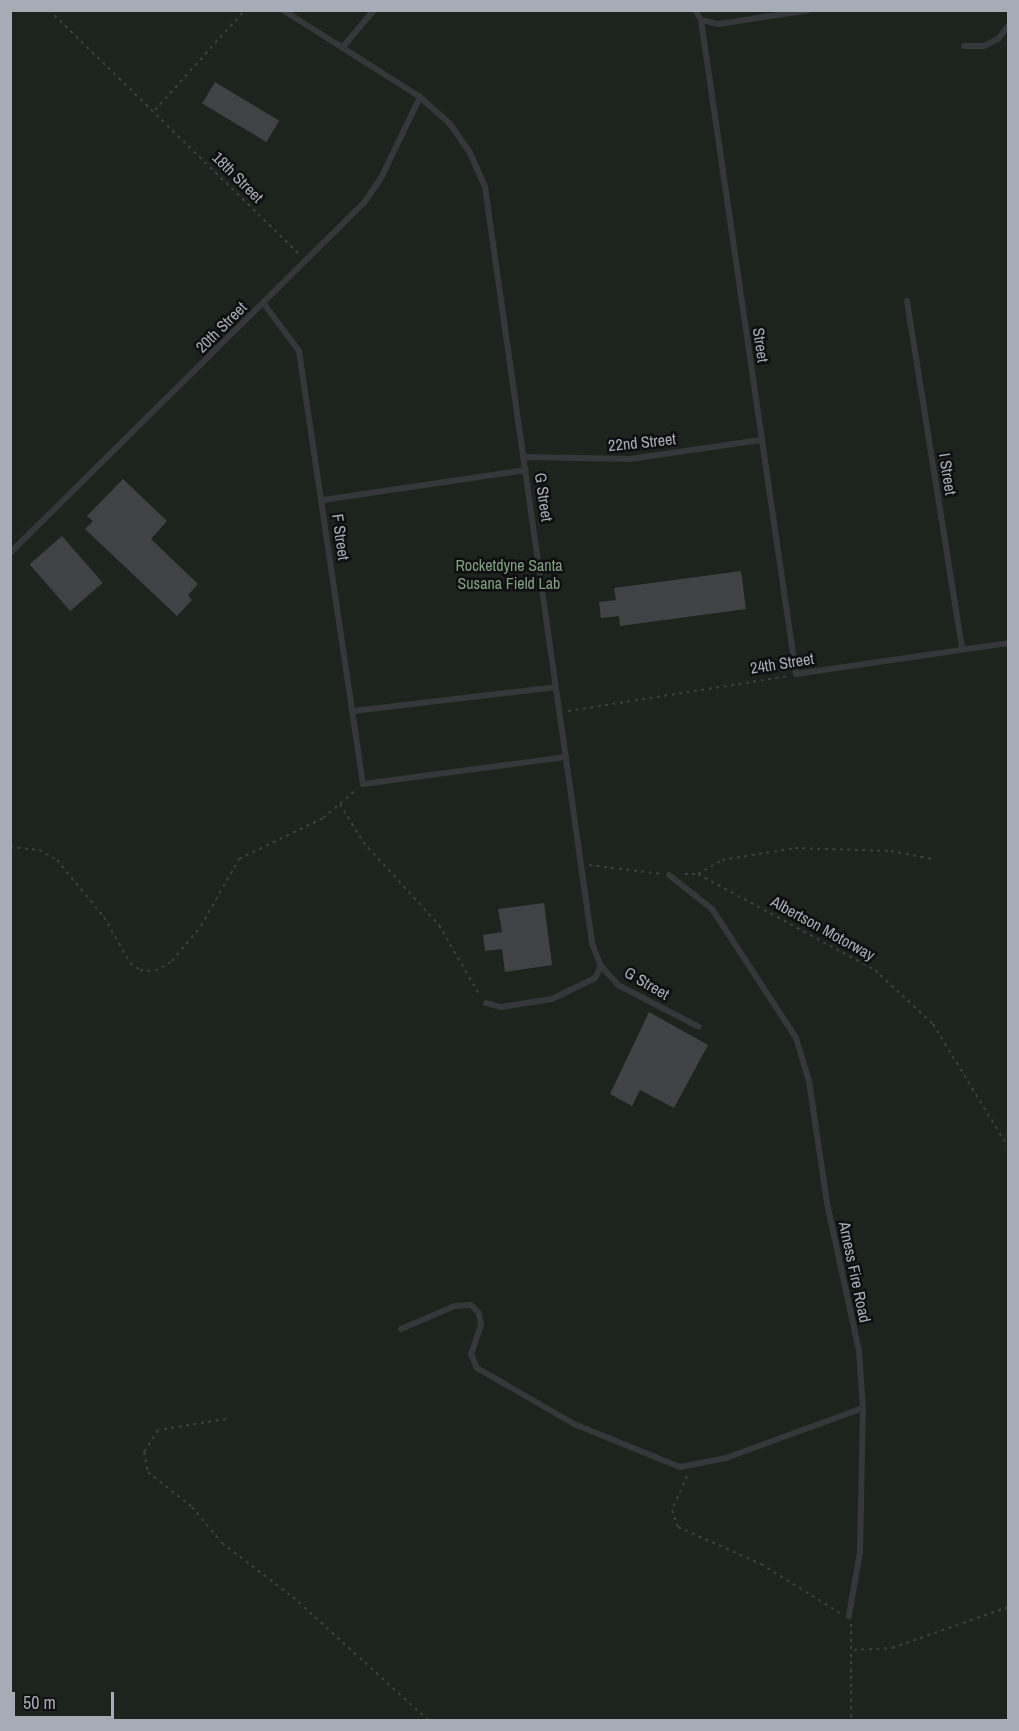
<!DOCTYPE html>
<html>
<head>
<meta charset="utf-8">
<style>
	body { margin:0 }
	#map { position:relative; width:1019px; height:1731px; overflow:hidden; background:#141416; font-family:"Archivo Narrow",sans-serif }
	div>[style] { position:absolute }
	.green>* { inset:0; background:#1c241d; transform-origin:0 0 }
	.building>* { inset:0; background:#404246; transform-origin:0 0 }
	.path>* { height:2px; margin-top:-1px; transform-origin:0; background:repeating-linear-gradient(90deg,#3b3e42 0 3px,transparent 0 7.5px) }
	.service>* { height:6px; margin:-3px; padding:0 3px; transform-origin:3px; border-radius:3px; background:#35373b }
	span { translate:-50% -50%; white-space:nowrap; text-align:center; line-height:1.15; -webkit-text-stroke:5px #0f0f11; paint-order:stroke }
	.street-label { font-size:16px; color:#a6acb6 }
	.park-label { font-size:16px; color:#7fa07e }
	.frame { position:absolute; inset:0; border:12px solid #a6acb6; pointer-events:none }
	.scale { position:absolute; left:12px; top:1692px; width:102px; height:27px; box-sizing:border-box; border:3px solid #a6acb6; border-top:0; padding-left:8px; font-size:18px; line-height:21px; white-space:nowrap; color:#a6acb6; -webkit-text-stroke:4px #0f0f11; paint-order:stroke }
</style>
</head>
<body>
<div id="map">
	<div class="green">
		<div style="left:11px;top:11px;width:997px;height:1709px"></div>
	</div>
	<div class="building">
		<div style="left:215px;top:82px;width:75px;height:25px;rotate:31deg"></div>
		<div style="clip-path:polygon(123px 479px,167px 521px,151px 539px,198px 584px,188px 595px,192px 600px,177px 616px,85px 529px,93px 521px,87px 516px)"></div>
		<div style="left:62px;top:536px;width:62px;height:43px;rotate:49deg"></div>
		<div style="clip-path:polygon(741px 571px,746px 609px,620px 626px,619px 616px,601px 618px,599px 602px,616px 600px,614px 588px)"></div>
		<div style="clip-path:polygon(544px 903px,552px 965px,505px 972px,502px 949px,485px 951px,483px 935px,502px 932px,498px 909px)"></div>
		<div style="clip-path:polygon(649px 1012px,708px 1045px,674px 1108px,640px 1090px,632px 1106px,610px 1094px)"></div>
	</div>
	<div class="path">
		<div style="left:49px;top:10px;width:349px;rotate:44.3deg"></div>
		<div style="left:155px;top:110px;width:135px;rotate:-48deg"></div>
		<div style="left:568px;top:711px;width:223px;rotate:-9deg"></div>
		<div style="left:340px;top:804px;width:44px;rotate:58.8deg"></div>
		<div style="left:363px;top:842px;width:113px;rotate:47.5deg"></div>
		<div style="left:439px;top:925px;width:82px;rotate:60deg"></div>
		<div style="left:10px;top:847px;width:29px;rotate:6deg"></div>
		<div style="left:39px;top:850px;width:21px;rotate:29deg"></div>
		<div style="left:57px;top:860px;width:74px;rotate:50.5deg"></div>
		<div style="left:104px;top:917px;width:53px;rotate:60.5deg"></div>
		<div style="left:130px;top:963px;width:12px;rotate:35deg"></div>
		<div style="left:140px;top:970px;width:15px;rotate:4deg"></div>
		<div style="left:155px;top:971px;width:20px;rotate:-30deg"></div>
		<div style="left:172px;top:961px;width:45px;rotate:-50.4deg"></div>
		<div style="left:201px;top:926px;width:77px;rotate:-60.4deg"></div>
		<div style="left:239px;top:859px;width:93px;rotate:-26deg"></div>
		<div style="left:323px;top:818px;width:43px;rotate:-40.3deg"></div>
		<div style="left:589px;top:865px;width:73px;rotate:7.1deg"></div>
		<div style="left:685px;top:874px;width:13px"></div>
		<div style="left:698px;top:874px;width:201px;rotate:28.5deg"></div>
		<div style="left:875px;top:970px;width:79px;rotate:43deg"></div>
		<div style="left:933px;top:1024px;width:144px;rotate:58.6deg"></div>
		<div style="left:698px;top:874px;width:28px;rotate:-30deg"></div>
		<div style="left:722px;top:860px;width:74px;rotate:-9.3deg"></div>
		<div style="left:795px;top:848px;width:96px;rotate:1.8deg"></div>
		<div style="left:891px;top:851px;width:42px;rotate:11deg"></div>
		<div style="left:226px;top:1419px;width:69px;rotate:170.8deg"></div>
		<div style="left:158px;top:1430px;width:26px;rotate:122deg"></div>
		<div style="left:144px;top:1452px;width:20px;rotate:79deg"></div>
		<div style="left:148px;top:1472px;width:56px;rotate:38.5deg"></div>
		<div style="left:192px;top:1507px;width:47px;rotate:50.2deg"></div>
		<div style="left:222px;top:1543px;width:89px;rotate:37.3deg"></div>
		<div style="left:293px;top:1597px;width:183px;rotate:42.3deg"></div>
		<div style="left:687px;top:1476px;width:37px;rotate:114deg"></div>
		<div style="left:672px;top:1510px;width:18px;rotate:71deg"></div>
		<div style="left:678px;top:1527px;width:91px;rotate:24deg"></div>
		<div style="left:761px;top:1564px;width:93px;rotate:31.8deg"></div>
		<div style="left:851px;top:1624px;width:96px;rotate:90deg"></div>
		<div style="left:854px;top:1650px;width:38px;rotate:-3deg"></div>
		<div style="left:892px;top:1648px;width:123px;rotate:-19.5deg"></div>
	</div>
	<div class="service">
		<div style="left:283px;top:10px;width:162px;rotate:32.4deg"></div>
		<div style="left:420px;top:97px;width:40px;rotate:42deg"></div>
		<div style="left:450px;top:124px;width:35px;rotate:55deg"></div>
		<div style="left:470px;top:153px;width:37px;rotate:66deg"></div>
		<div style="left:485px;top:187px;width:764px;rotate:81.94deg"></div>
		<div style="left:592px;top:943px;width:25px;rotate:69deg"></div>
		<div style="left:601px;top:966px;width:25px;rotate:48deg"></div>
		<div style="left:618px;top:985px;width:91px;rotate:27.4deg"></div>
		<div style="left:695px;top:10px;width:12px;rotate:59deg"></div>
		<div style="left:701px;top:20px;width:18px;rotate:13deg"></div>
		<div style="left:719px;top:24px;width:91px;rotate:-8.8deg"></div>
		<div style="left:701px;top:20px;width:661px;rotate:81.74deg"></div>
		<div style="left:796px;top:674px;width:214px;rotate:-8.3deg"></div>
		<div style="left:964px;top:46px;width:20px"></div>
		<div style="left:984px;top:46px;width:16px;rotate:-27deg"></div>
		<div style="left:998px;top:39px;width:16px;rotate:-52deg"></div>
		<div style="left:342px;top:48px;width:50px;rotate:-49.9deg"></div>
		<div style="left:907px;top:301px;width:353px;rotate:81deg"></div>
		<div style="left:264px;top:304px;width:59px;rotate:53.3deg"></div>
		<div style="left:299px;top:351px;width:438px;rotate:81.6deg"></div>
		<div style="left:363px;top:784px;width:205px;rotate:-7.6deg"></div>
		<div style="left:525px;top:457px;width:105px;rotate:1.1deg"></div>
		<div style="left:630px;top:459px;width:132px;rotate:-8.3deg"></div>
		<div style="left:323px;top:500px;width:205px;rotate:-8.4deg"></div>
		<div style="left:10px;top:553px;width:498px;rotate:-44.7deg"></div>
		<div style="left:364px;top:203px;width:32px;rotate:-56deg"></div>
		<div style="left:382px;top:176px;width:88px;rotate:-64.3deg"></div>
		<div style="left:353px;top:711px;width:204px;rotate:-6.7deg"></div>
		<div style="left:669px;top:875px;width:55px;rotate:38.3deg"></div>
		<div style="left:712px;top:909px;width:154px;rotate:56.9deg"></div>
		<div style="left:796px;top:1038px;width:45px;rotate:73.2deg"></div>
		<div style="left:809px;top:1081px;width:123px;rotate:81.6deg"></div>
		<div style="left:827px;top:1203px;width:151px;rotate:77.8deg"></div>
		<div style="left:859px;top:1351px;width:57px;rotate:86deg"></div>
		<div style="left:863px;top:1408px;width:144px;rotate:91.2deg"></div>
		<div style="left:860px;top:1552px;width:65px;rotate:99.8deg"></div>
		<div style="left:486px;top:1003px;width:16px;rotate:15deg"></div>
		<div style="left:501px;top:1007px;width:52px;rotate:-8.9deg"></div>
		<div style="left:552px;top:999px;width:48px;rotate:-26deg"></div>
		<div style="left:595px;top:978px;width:13px;rotate:-63deg"></div>
		<div style="left:401px;top:1329px;width:59px;rotate:-23.1deg"></div>
		<div style="left:455px;top:1306px;width:16px;rotate:-4deg"></div>
		<div style="left:471px;top:1305px;width:11px;rotate:45deg"></div>
		<div style="left:479px;top:1313px;width:12px;rotate:81deg"></div>
		<div style="left:481px;top:1325px;width:31px;rotate:109deg"></div>
		<div style="left:471px;top:1354px;width:15px;rotate:67deg"></div>
		<div style="left:477px;top:1368px;width:112px;rotate:30deg"></div>
		<div style="left:574px;top:1424px;width:114px;rotate:22.1deg"></div>
		<div style="left:680px;top:1467px;width:47px;rotate:-11.1deg"></div>
		<div style="left:726px;top:1458px;width:146px;rotate:-20.1deg"></div>
	</div>
	<div class="street-label">
		<span style="left:238px;top:177px;rotate:45deg">18th Street</span>
		<span style="left:221px;top:327px;rotate:-45deg">20th Street</span>
		<span style="left:761px;top:345px;rotate:82deg">Street</span>
		<span style="left:642px;top:442px;rotate:-6deg">22nd Street</span>
		<span style="left:948px;top:474px;rotate:81deg">I Street</span>
		<span style="left:544px;top:497px;rotate:82deg">G Street</span>
		<span style="left:341px;top:537px;rotate:82deg">F Street</span>
		<span style="left:782px;top:663px;rotate:-9deg">24th Street</span>
		<span style="left:823px;top:928px;rotate:29deg">Albertson Motorway</span>
		<span style="left:647px;top:983px;rotate:30deg">G Street</span>
		<span style="left:855px;top:1272px;rotate:78deg">Arness Fire Road</span>
	</div>
	<div class="park-label">
		<span style="left:509px;top:574px">Rocketdyne Santa<br>Susana Field Lab</span>
	</div>
	<div class="frame"></div>
	<div class="scale">50 m</div>
</div>
</body>
</html>
